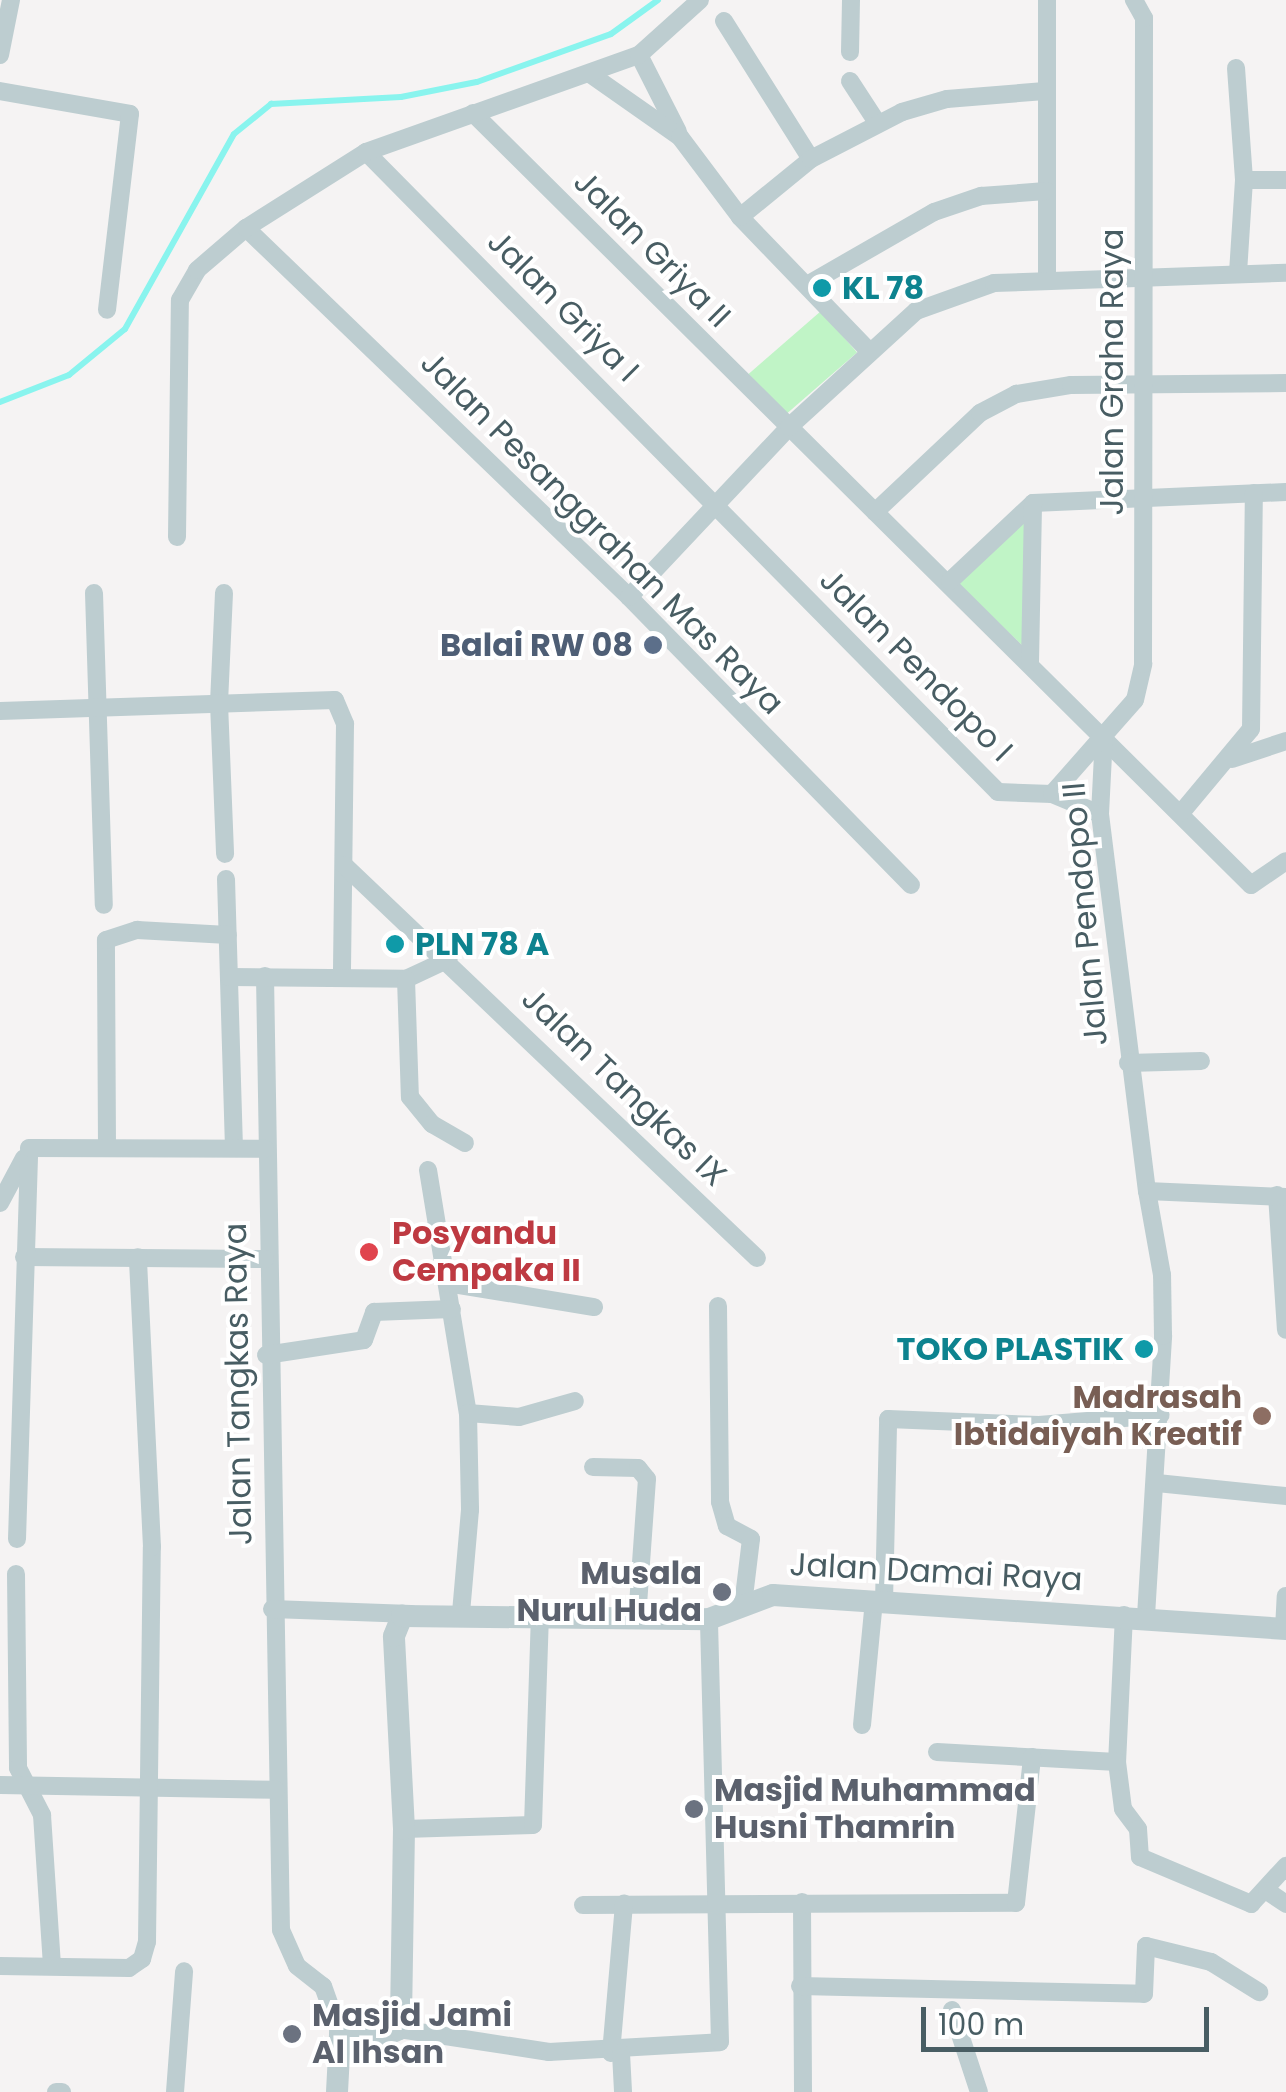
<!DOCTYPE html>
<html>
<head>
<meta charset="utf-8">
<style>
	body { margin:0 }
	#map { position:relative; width:1286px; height:2092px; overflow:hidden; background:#f5f3f3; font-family:Poppins,sans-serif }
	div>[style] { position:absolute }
	.green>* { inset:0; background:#c0f4c6; transform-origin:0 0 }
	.stream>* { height:6px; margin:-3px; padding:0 3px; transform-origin:3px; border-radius:3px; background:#89f4ee }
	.minor>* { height:18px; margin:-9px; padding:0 9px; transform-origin:9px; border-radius:9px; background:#bdcdd0 }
	.tertiary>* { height:22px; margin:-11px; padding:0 11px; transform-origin:11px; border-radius:11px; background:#bdcdd0 }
	.dots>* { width:28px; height:28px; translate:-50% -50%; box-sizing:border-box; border:5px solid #fff; border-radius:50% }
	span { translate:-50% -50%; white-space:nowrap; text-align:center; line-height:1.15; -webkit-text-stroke:8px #fff; paint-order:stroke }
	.street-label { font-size:32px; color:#485d63 }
	.culture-label { font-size:32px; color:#0d838f; font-weight:700 }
	.left { translate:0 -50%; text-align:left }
	.right { translate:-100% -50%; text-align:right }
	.service-label { font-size:32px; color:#4e5e75; font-weight:700 }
	.health-label { font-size:32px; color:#be3a42; font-weight:700 }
	.education-label { font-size:32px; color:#785e54; font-weight:700 }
	.worship-label { font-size:32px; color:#5b616d; font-weight:700 }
	.scale { position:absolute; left:921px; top:2007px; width:288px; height:45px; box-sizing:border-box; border:5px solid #485d63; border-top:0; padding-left:12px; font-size:30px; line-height:35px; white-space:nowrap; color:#485d63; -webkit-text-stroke:8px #fff; paint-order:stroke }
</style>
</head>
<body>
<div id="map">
	<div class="green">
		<div style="left:821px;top:311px;width:55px;height:96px;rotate:49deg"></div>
		<div style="clip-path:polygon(1029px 510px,1026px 649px,955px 581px)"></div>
	</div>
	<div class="stream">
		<div style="left:0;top:402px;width:74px;rotate:-21.4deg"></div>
		<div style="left:69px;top:375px;width:72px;rotate:-39.4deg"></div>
		<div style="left:125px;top:329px;width:223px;rotate:-60.8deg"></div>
		<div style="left:234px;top:134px;width:48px;rotate:-39deg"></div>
		<div style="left:271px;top:104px;width:130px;rotate:-3.1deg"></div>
		<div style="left:401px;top:97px;width:77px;rotate:-11.2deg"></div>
		<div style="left:477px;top:82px;width:142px;rotate:-19.7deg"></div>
		<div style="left:611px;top:34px;width:58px;rotate:-35.9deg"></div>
	</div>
	<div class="minor">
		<div style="left:724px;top:21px;width:163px;rotate:57.8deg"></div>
		<div style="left:850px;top:52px;width:52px;rotate:-88.9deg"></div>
		<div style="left:0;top:55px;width:56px;rotate:-78.7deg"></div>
		<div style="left:639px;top:55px;width:86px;rotate:63.1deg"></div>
		<div style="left:1236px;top:68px;width:112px;rotate:85.9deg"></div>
		<div style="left:1244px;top:180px;width:93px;rotate:93.7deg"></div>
		<div style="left:590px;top:74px;width:110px;rotate:35deg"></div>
		<div style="left:680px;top:137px;width:100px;rotate:53.1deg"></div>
		<div style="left:740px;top:217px;width:185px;rotate:46.1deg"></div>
		<div style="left:850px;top:81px;width:51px;rotate:56.9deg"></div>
		<div style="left:0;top:91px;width:132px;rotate:10deg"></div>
		<div style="left:130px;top:114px;width:197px;rotate:96.7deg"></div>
		<div style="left:473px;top:113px;width:1096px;rotate:44.78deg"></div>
		<div style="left:1251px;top:885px;width:42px;rotate:-34.4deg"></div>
		<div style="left:366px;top:152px;width:899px;rotate:45.36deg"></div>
		<div style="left:998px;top:792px;width:54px;rotate:2.1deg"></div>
		<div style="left:1052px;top:794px;width:52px;rotate:22.6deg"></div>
		<div style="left:1244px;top:180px;width:42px"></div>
		<div style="left:740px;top:217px;width:92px;rotate:-39.2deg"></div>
		<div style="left:811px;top:159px;width:102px;rotate:-27.3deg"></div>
		<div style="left:902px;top:112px;width:47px;rotate:-16.1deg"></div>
		<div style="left:947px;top:99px;width:98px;rotate:-4.7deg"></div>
		<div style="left:246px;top:228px;width:532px;rotate:43.93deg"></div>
		<div style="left:629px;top:597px;width:403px;rotate:45.6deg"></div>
		<div style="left:1047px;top:280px;width:280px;rotate:-90deg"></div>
		<div style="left:807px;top:285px;width:146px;rotate:-29.9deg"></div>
		<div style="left:934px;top:212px;width:50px;rotate:-18.8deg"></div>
		<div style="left:981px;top:196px;width:65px;rotate:-4.4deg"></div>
		<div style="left:875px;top:512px;width:144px;rotate:-43.3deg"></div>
		<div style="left:980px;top:413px;width:41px;rotate:-27.8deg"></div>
		<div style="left:1016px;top:394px;width:56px;rotate:-9.3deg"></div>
		<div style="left:1071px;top:385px;width:215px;rotate:-0.5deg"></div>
		<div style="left:177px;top:537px;width:237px;rotate:-89.3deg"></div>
		<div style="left:180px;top:300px;width:34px;rotate:-60deg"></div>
		<div style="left:197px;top:270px;width:65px;rotate:-40.6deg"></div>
		<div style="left:246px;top:228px;width:142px;rotate:-32.3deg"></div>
		<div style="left:366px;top:152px;width:290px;rotate:-19.6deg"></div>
		<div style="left:639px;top:55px;width:82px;rotate:-42deg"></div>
		<div style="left:950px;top:581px;width:114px;rotate:-43.2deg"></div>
		<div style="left:1033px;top:503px;width:253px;rotate:-2.5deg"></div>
		<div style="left:94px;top:593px;width:312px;rotate:88.2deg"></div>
		<div style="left:224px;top:593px;width:110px;rotate:92.6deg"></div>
		<div style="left:219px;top:703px;width:151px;rotate:87.7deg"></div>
		<div style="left:629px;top:597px;width:233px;rotate:-46.7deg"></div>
		<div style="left:789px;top:427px;width:172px;rotate:-42.4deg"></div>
		<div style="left:916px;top:311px;width:83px;rotate:-19.7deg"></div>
		<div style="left:994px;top:283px;width:292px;rotate:-2deg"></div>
		<div style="left:1030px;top:662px;width:159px;rotate:-88.9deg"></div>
		<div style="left:0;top:711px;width:335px;rotate:-1.9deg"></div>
		<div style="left:335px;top:700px;width:26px;rotate:67deg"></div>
		<div style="left:345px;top:724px;width:253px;rotate:90.7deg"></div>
		<div style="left:1251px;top:729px;width:236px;rotate:-89.3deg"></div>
		<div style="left:1104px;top:735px;width:79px;rotate:92.9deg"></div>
		<div style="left:1100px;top:814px;width:380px;rotate:82.9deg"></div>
		<div style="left:1232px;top:759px;width:57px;rotate:-18.4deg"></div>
		<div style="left:1052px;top:794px;width:125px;rotate:-48.6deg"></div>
		<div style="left:1135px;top:700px;width:37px;rotate:-77deg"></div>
		<div style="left:1143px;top:664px;width:646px;rotate:-89.91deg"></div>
		<div style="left:1144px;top:18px;width:21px;rotate:-119deg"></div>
		<div style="left:1181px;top:813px;width:109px;rotate:-50.2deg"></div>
		<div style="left:344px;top:865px;width:570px;rotate:43.58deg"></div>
		<div style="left:226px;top:879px;width:269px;rotate:88.3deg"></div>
		<div style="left:265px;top:976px;width:954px;rotate:89.04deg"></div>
		<div style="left:281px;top:1930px;width:39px;rotate:66deg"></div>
		<div style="left:297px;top:1966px;width:33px;rotate:38deg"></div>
		<div style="left:323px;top:1986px;width:51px;rotate:70.5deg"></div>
		<div style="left:229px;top:977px;width:177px;rotate:0.6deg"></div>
		<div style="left:406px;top:979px;width:47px;rotate:-24.9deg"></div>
		<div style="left:406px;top:979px;width:118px;rotate:88.1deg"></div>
		<div style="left:410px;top:1097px;width:35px;rotate:51deg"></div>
		<div style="left:432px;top:1124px;width:38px;rotate:30deg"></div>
		<div style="left:1128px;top:1063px;width:73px;rotate:-1.6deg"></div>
		<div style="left:107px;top:1146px;width:206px;rotate:-90.3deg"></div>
		<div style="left:106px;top:940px;width:33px;rotate:-18deg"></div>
		<div style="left:137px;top:930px;width:91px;rotate:3.1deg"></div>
		<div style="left:428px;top:1170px;width:246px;rotate:80.7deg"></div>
		<div style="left:468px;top:1413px;width:97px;rotate:88.8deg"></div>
		<div style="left:470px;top:1510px;width:102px;rotate:95deg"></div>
		<div style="left:1277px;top:1195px;width:135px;rotate:86.2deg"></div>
		<div style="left:0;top:1203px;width:51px;rotate:-61.9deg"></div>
		<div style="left:24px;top:1257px;width:241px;rotate:0.5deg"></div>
		<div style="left:447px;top:1283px;width:149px;rotate:9.3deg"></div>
		<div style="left:718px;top:1306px;width:196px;rotate:89.4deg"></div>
		<div style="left:720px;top:1502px;width:25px;rotate:74deg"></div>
		<div style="left:727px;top:1526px;width:27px;rotate:28deg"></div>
		<div style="left:751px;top:1539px;width:66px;rotate:96.9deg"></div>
		<div style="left:266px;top:1355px;width:99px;rotate:-8.7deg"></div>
		<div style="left:364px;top:1340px;width:30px;rotate:-70deg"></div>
		<div style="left:374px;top:1312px;width:78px;rotate:-2.2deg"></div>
		<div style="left:468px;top:1413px;width:51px;rotate:4.5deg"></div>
		<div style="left:519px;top:1417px;width:58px;rotate:-15.9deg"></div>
		<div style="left:593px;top:1467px;width:45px;rotate:1.3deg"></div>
		<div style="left:638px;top:1468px;width:14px;rotate:51deg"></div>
		<div style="left:647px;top:1479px;width:138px;rotate:94.1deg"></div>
		<div style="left:1157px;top:1483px;width:130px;rotate:5.8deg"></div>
		<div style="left:17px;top:1539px;width:391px;rotate:-88.2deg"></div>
		<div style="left:29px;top:1148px;width:236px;rotate:0.2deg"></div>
		<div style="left:16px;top:1574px;width:194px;rotate:89.4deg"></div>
		<div style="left:18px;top:1768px;width:53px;rotate:62.9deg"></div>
		<div style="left:42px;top:1815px;width:151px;rotate:86.2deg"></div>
		<div style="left:884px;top:1602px;width:183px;rotate:-88.7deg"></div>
		<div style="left:888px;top:1419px;width:151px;rotate:2.3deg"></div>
		<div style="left:1039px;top:1425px;width:122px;rotate:-4.7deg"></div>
		<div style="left:272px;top:1609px;width:139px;rotate:2.1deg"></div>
		<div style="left:1124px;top:1615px;width:147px;rotate:92.7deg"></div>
		<div style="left:1117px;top:1762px;width:47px;rotate:82.7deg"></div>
		<div style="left:1123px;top:1809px;width:25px;rotate:53deg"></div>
		<div style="left:1138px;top:1829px;width:28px;rotate:86deg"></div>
		<div style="left:1140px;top:1857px;width:121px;rotate:22.9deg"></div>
		<div style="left:1251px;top:1904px;width:52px;rotate:-47.4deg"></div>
		<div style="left:1146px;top:1616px;width:281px;rotate:-86.5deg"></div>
		<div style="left:1163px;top:1336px;width:61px;rotate:-90.9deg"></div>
		<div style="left:1162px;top:1275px;width:85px;rotate:-100.1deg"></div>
		<div style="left:1147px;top:1191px;width:139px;rotate:2.5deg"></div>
		<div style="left:1284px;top:1629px;width:33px;rotate:-87deg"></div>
		<div style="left:862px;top:1725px;width:125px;rotate:-84.5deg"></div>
		<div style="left:937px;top:1752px;width:180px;rotate:3.2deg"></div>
		<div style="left:0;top:1785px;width:276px;rotate:1deg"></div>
		<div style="left:404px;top:1829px;width:129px;rotate:-1.8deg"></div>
		<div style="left:533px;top:1825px;width:212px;rotate:-88.1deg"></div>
		<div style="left:1267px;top:1891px;width:23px;rotate:34deg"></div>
		<div style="left:802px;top:1902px;width:190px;rotate:89.7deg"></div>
		<div style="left:583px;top:1905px;width:433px;rotate:-0.3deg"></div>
		<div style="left:1016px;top:1903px;width:147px;rotate:-83.7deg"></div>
		<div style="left:0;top:1966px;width:129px;rotate:0.9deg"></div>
		<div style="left:129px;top:1968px;width:16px;rotate:-35deg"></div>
		<div style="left:142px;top:1959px;width:18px;rotate:-74deg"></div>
		<div style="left:147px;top:1942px;width:395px;rotate:-89.3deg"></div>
		<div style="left:152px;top:1547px;width:290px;rotate:-92.8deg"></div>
		<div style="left:800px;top:1986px;width:344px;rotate:1.3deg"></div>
		<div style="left:1144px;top:1994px;width:48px;rotate:-87.6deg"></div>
		<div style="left:1146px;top:1946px;width:67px;rotate:13.8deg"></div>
		<div style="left:1211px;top:1962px;width:57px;rotate:32deg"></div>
		<div style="left:952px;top:2010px;width:86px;rotate:71.8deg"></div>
		<div style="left:399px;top:2029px;width:152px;rotate:8.7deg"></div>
		<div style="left:549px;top:2052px;width:171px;rotate:-3.3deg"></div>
		<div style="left:720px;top:2042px;width:423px;rotate:-91.5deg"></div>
		<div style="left:611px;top:2053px;width:150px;rotate:-85deg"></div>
		<div style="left:621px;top:2053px;width:39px;rotate:87deg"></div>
		<div style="left:56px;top:2092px;width:6px"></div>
		<div style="left:175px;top:2092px;width:121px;rotate:-85.7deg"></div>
	</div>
	<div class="tertiary">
		<div style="left:337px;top:2092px;width:58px;rotate:-87deg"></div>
		<div style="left:340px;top:2034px;width:48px"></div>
		<div style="left:388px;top:2034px;width:12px;rotate:-24deg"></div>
		<div style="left:399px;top:2029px;width:10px;rotate:-79deg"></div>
		<div style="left:401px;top:2019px;width:190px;rotate:-89.1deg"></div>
		<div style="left:404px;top:1829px;width:193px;rotate:-93deg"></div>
		<div style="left:394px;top:1636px;width:22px;rotate:-68deg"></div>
		<div style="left:402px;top:1616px;width:307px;rotate:0.6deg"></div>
		<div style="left:709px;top:1619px;width:68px;rotate:-20.6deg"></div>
		<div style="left:773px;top:1595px;width:514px;rotate:3.79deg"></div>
	</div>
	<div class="dots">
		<div style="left:822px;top:288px;background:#0f9aa8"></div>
		<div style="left:653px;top:645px;background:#5c6f8a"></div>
		<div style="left:395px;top:944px;background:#0f9aa8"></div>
		<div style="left:369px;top:1252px;background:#e0444e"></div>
		<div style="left:1144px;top:1349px;background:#0f9aa8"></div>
		<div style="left:1262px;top:1416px;background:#8d6e63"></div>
		<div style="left:722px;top:1592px;background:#6b7280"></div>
		<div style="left:694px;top:1809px;background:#6b7280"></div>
		<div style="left:292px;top:2034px;background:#6b7280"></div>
	</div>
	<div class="street-label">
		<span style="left:652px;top:249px;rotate:45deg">Jalan Griya II</span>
		<span style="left:563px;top:306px;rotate:45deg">Jalan Griya I</span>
		<span style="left:1112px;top:372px;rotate:-90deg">Jalan Graha Raya</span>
		<span style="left:602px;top:533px;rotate:45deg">Jalan Pesanggrahan Mas Raya</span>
		<span style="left:916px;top:665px;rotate:45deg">Jalan Pendopo I</span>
		<span style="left:1085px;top:914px;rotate:-95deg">Jalan Pendopo II</span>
		<span style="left:624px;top:1087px;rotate:44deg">Jalan Tangkas IX</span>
		<span style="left:238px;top:1384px;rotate:-91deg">Jalan Tangkas Raya</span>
		<span style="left:936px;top:1572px;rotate:3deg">Jalan Damai Raya</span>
	</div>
	<div class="culture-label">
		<span class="left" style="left:842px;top:288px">KL 78</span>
		<span class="left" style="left:415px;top:944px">PLN 78 A</span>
		<span class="right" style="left:1124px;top:1349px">TOKO PLASTIK</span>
	</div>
	<div class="service-label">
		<span class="right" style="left:633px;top:645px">Balai RW 08</span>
	</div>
	<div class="health-label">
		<span class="left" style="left:392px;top:1252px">Posyandu<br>Cempaka II</span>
	</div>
	<div class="education-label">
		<span class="right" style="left:1242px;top:1416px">Madrasah<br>Ibtidaiyah Kreatif</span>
	</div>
	<div class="worship-label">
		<span class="right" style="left:702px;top:1592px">Musala<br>Nurul Huda</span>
		<span class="left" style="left:714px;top:1809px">Masjid Muhammad<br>Husni Thamrin</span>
		<span class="left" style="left:312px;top:2034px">Masjid Jami<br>Al Ihsan</span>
	</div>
	<div class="scale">100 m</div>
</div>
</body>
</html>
